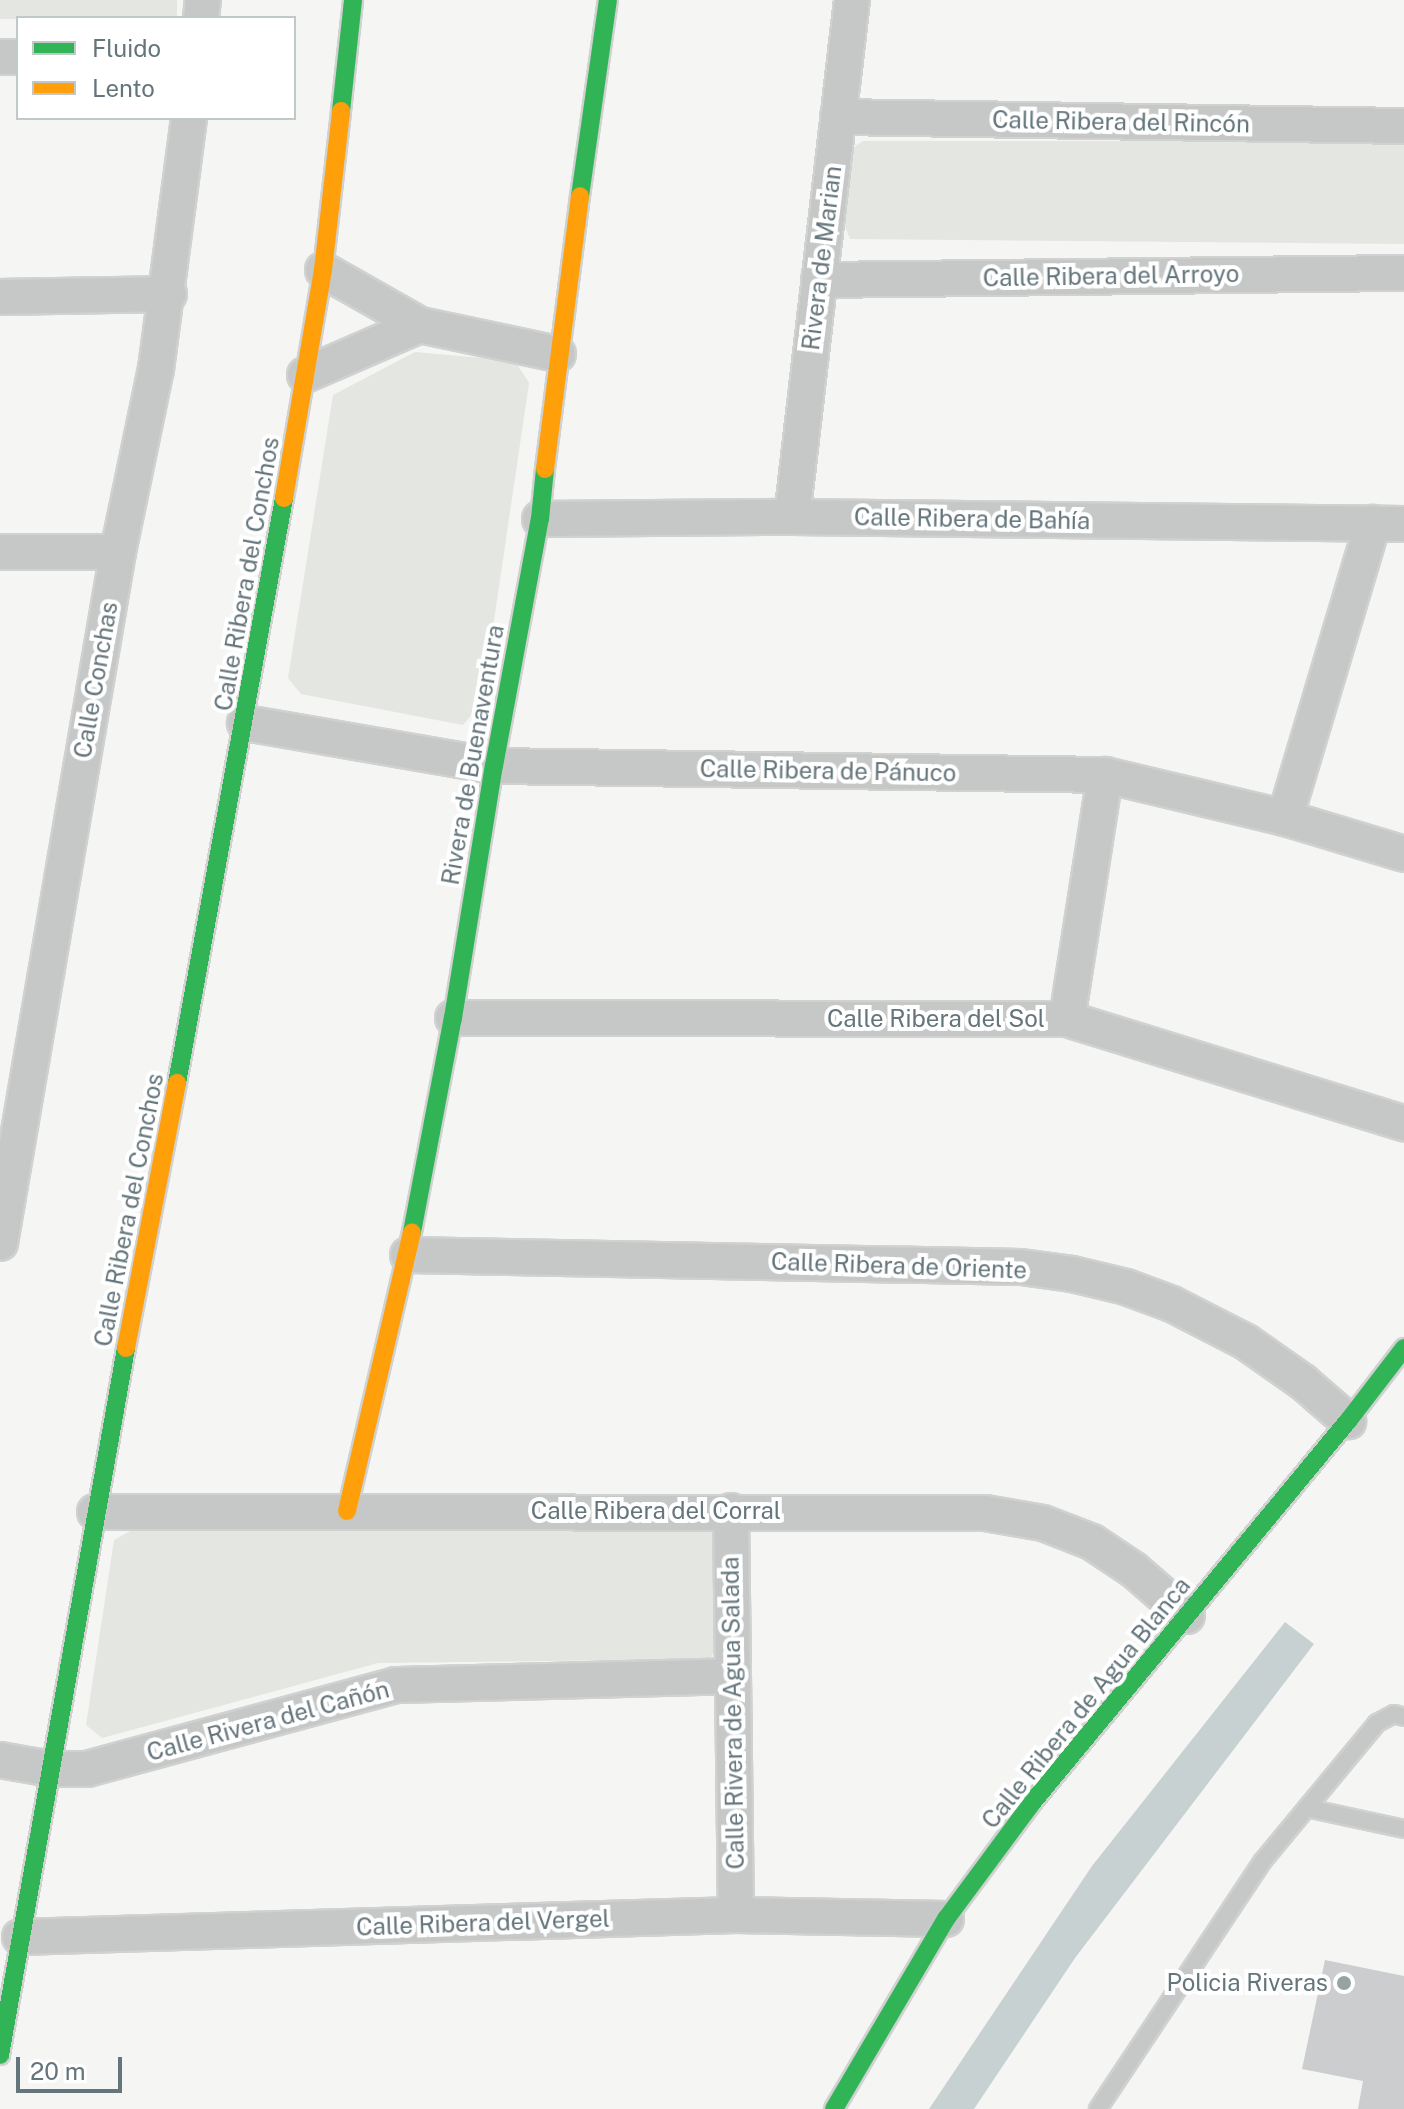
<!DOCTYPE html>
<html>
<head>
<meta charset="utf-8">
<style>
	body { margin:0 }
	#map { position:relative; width:1404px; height:2109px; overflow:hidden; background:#f5f5f4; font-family:"Public Sans",sans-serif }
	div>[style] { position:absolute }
	.green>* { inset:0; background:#e4e6e2; transform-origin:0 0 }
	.water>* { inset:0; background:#c7d1d1 }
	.building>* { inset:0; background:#cccdce }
	.roads { filter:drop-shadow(2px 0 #d0d1d1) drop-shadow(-2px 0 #d0d1d1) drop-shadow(0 2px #d0d1d1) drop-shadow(0 -2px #d0d1d1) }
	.lane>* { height:16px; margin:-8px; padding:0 8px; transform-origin:8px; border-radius:8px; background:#c6c8c8 }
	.street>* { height:34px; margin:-17px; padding:0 17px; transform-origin:17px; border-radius:17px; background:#c6c8c8 }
	.fast>* { height:18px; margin:-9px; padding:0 9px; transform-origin:9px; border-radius:9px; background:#30b455 }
	.slow>* { height:18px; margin:-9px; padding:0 9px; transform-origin:9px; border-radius:9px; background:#ff9f0a }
	.dots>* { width:22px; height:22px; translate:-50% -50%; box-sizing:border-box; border:4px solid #fff; border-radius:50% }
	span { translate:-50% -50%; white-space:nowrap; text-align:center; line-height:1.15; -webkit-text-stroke:8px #fff; paint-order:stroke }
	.street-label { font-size:24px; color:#64757b }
	.poi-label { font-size:24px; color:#64757b }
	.right { translate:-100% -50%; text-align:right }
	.legend { position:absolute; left:16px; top:16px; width:280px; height:104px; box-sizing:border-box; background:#fff; border:2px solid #c1c8ca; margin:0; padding:10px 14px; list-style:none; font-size:24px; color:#64757b }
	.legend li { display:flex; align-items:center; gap:16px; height:40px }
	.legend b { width:40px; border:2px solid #c1c8ca }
	.scale { position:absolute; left:16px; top:2057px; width:106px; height:36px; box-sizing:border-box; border:4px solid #64757b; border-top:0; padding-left:10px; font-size:24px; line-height:28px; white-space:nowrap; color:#64757b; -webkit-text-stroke:6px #fff; paint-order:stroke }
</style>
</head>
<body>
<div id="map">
	<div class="green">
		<div style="left:0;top:0;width:177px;height:19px"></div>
		<div style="clip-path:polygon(863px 141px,1404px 141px,1404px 244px,850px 239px,844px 224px,848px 151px)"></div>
		<div style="clip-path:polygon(415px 352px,515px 361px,529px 383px,482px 702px,463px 725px,301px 694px,288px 678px,333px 395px)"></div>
		<div style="clip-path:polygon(136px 1528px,722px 1529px,722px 1637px,710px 1659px,378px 1663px,102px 1738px,86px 1725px,114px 1540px)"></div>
	</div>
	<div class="water">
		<div style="clip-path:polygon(1285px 1622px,1314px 1644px,1075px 1958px,974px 2109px,929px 2109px,1092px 1866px)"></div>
	</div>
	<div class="building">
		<div style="clip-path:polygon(1325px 1960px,1404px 1976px,1404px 2109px,1358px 2109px,1363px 2081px,1302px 2069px)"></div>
	</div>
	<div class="roads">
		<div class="lane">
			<div style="left:1307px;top:1808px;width:99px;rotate:12.2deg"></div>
			<div style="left:1098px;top:2109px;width:296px;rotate:-56.4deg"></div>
			<div style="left:1262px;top:1862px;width:180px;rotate:-50.4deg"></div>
			<div style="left:1377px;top:1723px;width:19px;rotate:-28deg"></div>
			<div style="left:1394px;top:1714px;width:10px;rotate:17deg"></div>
		</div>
		<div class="street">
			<div style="left:201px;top:18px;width:18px;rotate:-84deg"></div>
			<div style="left:0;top:57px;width:18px"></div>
			<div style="left:838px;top:117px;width:566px;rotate:0.91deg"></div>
			<div style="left:323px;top:270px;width:112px;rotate:29.6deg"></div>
			<div style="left:420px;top:325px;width:141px;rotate:11.9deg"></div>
			<div style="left:819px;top:280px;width:585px;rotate:-0.69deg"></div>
			<div style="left:0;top:297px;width:169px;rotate:-1deg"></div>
			<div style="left:305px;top:375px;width:125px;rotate:-23.5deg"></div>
			<div style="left:792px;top:517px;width:520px;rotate:-83.38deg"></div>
			<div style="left:540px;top:519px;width:252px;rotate:-0.5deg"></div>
			<div style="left:792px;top:517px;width:612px;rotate:0.66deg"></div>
			<div style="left:0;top:552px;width:118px"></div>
			<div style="left:245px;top:723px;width:253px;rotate:9.8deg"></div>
			<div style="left:494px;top:766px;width:611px;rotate:0.84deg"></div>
			<div style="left:1105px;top:775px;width:185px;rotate:13.4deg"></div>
			<div style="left:1285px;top:818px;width:124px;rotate:16.8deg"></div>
			<div style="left:1285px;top:818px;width:308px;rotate:-73.4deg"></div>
			<div style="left:453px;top:1018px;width:614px;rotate:0.09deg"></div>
			<div style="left:1067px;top:1019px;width:353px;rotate:17.2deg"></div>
			<div style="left:1067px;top:1019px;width:247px;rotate:-81.1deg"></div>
			<div style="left:0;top:1243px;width:701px;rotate:-80.31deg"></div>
			<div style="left:118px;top:552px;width:187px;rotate:-78.3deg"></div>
			<div style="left:156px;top:369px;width:253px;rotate:-82.5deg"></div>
			<div style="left:408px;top:1255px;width:613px;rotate:1.12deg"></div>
			<div style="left:1021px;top:1267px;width:51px;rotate:7.8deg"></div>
			<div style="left:1072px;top:1274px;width:56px;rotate:13.5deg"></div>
			<div style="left:1126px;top:1287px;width:49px;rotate:20.3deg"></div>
			<div style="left:1172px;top:1304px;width:83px;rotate:27.2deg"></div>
			<div style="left:1246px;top:1342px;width:70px;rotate:35.1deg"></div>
			<div style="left:1303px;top:1382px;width:60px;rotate:40.9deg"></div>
			<div style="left:731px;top:1511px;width:404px;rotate:89.3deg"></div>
			<div style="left:95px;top:1512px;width:890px;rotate:0.06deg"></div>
			<div style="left:985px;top:1513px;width:59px;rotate:9.8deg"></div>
			<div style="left:1043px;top:1523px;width:53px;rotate:21.2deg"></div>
			<div style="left:1092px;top:1542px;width:50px;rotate:33.7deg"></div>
			<div style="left:1134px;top:1570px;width:70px;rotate:41deg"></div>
			<div style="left:0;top:1760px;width:52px;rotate:10deg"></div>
			<div style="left:51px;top:1769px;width:36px"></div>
			<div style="left:87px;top:1769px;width:320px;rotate:-15.2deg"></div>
			<div style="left:396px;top:1685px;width:335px;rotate:-1.5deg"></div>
			<div style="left:20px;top:1937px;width:716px;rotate:-1.76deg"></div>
			<div style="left:736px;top:1915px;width:210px;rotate:1.1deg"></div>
		</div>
		<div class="fast">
			<div style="left:341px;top:111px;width:112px;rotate:-83.8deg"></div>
			<div style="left:580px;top:196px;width:198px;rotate:-81.9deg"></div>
			<div style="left:177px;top:1083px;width:595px;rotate:-79.63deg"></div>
			<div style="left:412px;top:1232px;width:218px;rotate:-79.2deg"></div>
			<div style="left:453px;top:1018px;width:255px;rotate:-80.8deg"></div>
			<div style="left:494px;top:766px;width:251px;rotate:-79.5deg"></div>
			<div style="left:540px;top:519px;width:50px;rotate:-84.3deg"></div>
			<div style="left:0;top:2055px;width:718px;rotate:-79.89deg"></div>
			<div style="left:834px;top:2109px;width:221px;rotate:-59.5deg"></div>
			<div style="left:946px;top:1919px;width:143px;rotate:-53.5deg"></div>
			<div style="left:1031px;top:1804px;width:497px;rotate:-50.4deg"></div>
			<div style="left:1348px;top:1421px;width:92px;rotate:-52.5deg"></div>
		</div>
		<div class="slow">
			<div style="left:545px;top:469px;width:275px;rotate:-82.7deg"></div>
			<div style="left:284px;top:498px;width:231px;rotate:-80.3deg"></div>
			<div style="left:323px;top:270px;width:160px;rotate:-83.5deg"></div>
			<div style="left:126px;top:1348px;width:270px;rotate:-79.1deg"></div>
			<div style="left:347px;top:1511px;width:286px;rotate:-76.9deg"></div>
		</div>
	</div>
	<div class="dots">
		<div style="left:1344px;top:1983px;background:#97a2a5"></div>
	</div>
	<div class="street-label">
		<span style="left:1121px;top:122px;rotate:1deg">Calle Ribera del Rincón</span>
		<span style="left:822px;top:258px;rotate:-83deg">Rivera de Marian</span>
		<span style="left:1111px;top:276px;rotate:-1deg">Calle Ribera del Arroyo</span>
		<span style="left:972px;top:519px;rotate:1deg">Calle Ribera de Bahía</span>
		<span style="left:247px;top:574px;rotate:-80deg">Calle Ribera del Conchos</span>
		<span style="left:96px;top:680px;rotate:-80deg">Calle Conchas</span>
		<span style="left:473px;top:755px;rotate:-80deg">Rivera de Buenaventura</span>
		<span style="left:828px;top:771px;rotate:1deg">Calle Ribera de Pánuco</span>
		<span style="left:936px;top:1019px">Calle Ribera del Sol</span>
		<span style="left:129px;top:1210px;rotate:-79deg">Calle Ribera del Conchos</span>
		<span style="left:899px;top:1266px;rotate:2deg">Calle Ribera de Oriente</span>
		<span style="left:656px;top:1511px">Calle Ribera del Corral</span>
		<span style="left:1086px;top:1703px;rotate:-51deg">Calle Ribera de Agua Blanca</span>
		<span style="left:733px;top:1713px;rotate:-91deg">Calle Rivera de Agua Salada</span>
		<span style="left:268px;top:1721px;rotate:-15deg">Calle Rivera del Cañón</span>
		<span style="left:483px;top:1923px;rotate:-2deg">Calle Ribera del Vergel</span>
	</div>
	<div class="poi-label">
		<span class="right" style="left:1328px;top:1983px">Policia Riveras</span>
	</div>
	<ul class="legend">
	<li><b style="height:10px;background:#30b455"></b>Fluido</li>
	<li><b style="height:10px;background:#ff9f0a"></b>Lento</li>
	</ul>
	<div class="scale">20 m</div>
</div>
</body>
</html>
